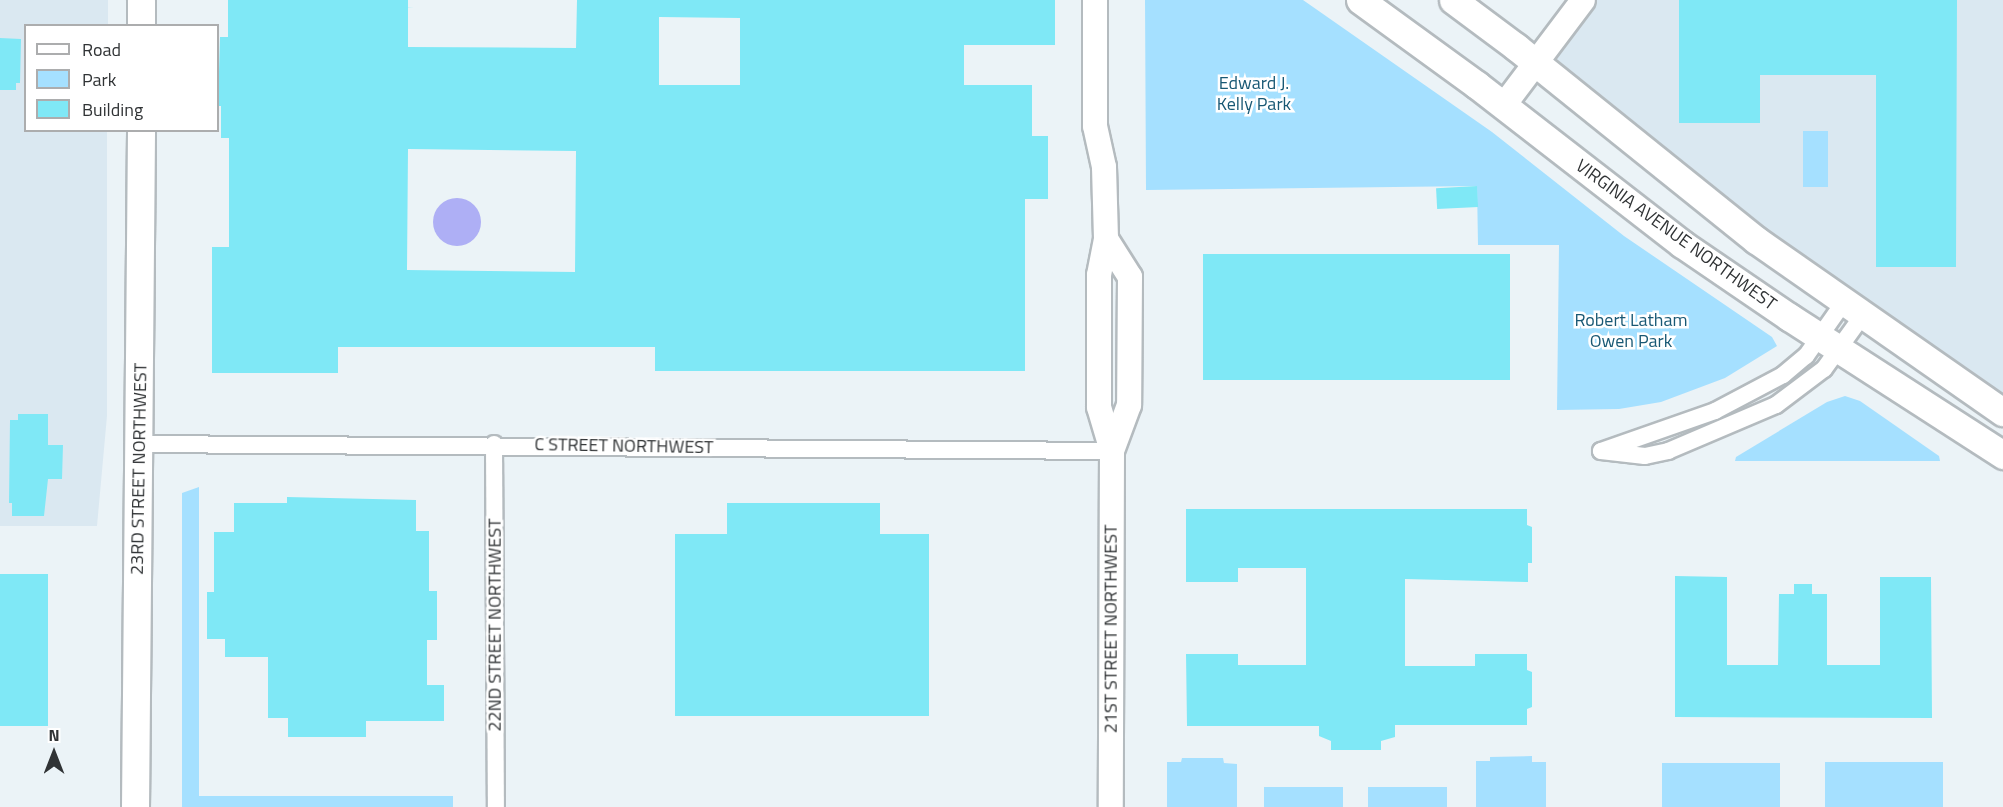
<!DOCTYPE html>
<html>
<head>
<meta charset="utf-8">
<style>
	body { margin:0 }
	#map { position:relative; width:2003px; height:807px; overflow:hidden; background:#ebf3f7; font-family:"Titillium Web",sans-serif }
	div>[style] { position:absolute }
	.built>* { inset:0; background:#dae8f1 }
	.green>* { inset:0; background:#a5e0ff; transform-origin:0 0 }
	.water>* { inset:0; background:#aeaff5 }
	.round { border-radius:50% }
	.building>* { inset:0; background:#7fe8f6; transform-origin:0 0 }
	.roads { filter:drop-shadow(2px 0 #b4bbbf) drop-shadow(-2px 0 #b4bbbf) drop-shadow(0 2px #b4bbbf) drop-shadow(0 -2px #b4bbbf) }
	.street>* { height:16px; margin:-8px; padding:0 8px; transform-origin:8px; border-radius:8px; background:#fff }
	.secondary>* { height:24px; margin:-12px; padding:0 12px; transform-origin:12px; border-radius:12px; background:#fff }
	.primary>* { height:27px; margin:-13.5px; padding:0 13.5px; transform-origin:13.5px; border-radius:13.5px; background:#fff }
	span { translate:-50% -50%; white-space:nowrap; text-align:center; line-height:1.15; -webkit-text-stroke:5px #fff; paint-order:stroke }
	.park-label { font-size:18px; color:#185874 }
	.street-label { font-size:18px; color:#303335 }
	.legend { position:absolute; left:24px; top:24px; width:195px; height:108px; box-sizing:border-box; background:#fff; border:2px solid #acadae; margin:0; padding:8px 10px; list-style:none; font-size:18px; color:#303335 }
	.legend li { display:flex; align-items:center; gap:12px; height:30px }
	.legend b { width:30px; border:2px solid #acadae }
	.north { position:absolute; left:24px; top:723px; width:60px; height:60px; -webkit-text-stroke:4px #fff; paint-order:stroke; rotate:0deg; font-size:16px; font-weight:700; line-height:24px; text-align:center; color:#303335 }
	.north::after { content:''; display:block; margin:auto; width:21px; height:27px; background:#303335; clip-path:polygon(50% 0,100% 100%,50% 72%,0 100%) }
</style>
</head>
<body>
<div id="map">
	<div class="built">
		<div style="clip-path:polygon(0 0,108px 0,108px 25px,26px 26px,26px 130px,107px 131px,107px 416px,97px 526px,0 526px)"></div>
		<div style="clip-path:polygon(1583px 0,2003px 0,2003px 412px,1538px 64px)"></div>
	</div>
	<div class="green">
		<div style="clip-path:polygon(1145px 0,1303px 0,1492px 132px,1624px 236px,1772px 337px,1777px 346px,1725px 378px,1661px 402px,1619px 409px,1557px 410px,1559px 245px,1478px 245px,1477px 186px,1146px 190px)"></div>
		<div style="left:1803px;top:131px;width:25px;height:56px"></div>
		<div style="clip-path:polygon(1845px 396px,1860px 401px,1939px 456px,1940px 461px,1735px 461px,1736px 457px,1827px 402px)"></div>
		<div style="clip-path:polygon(199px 487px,199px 796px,453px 796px,453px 807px,182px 807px,182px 493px)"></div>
		<div style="clip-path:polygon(1532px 756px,1532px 762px,1546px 762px,1546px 807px,1476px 807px,1476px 761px,1490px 761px,1490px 757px)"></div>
		<div style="clip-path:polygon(1182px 758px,1223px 758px,1224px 763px,1237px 764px,1237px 807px,1167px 807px,1167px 762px,1181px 762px)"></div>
		<div style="left:1943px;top:762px;width:45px;height:118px;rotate:90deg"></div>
		<div style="left:1662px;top:763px;width:118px;height:44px"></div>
		<div style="left:1264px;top:787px;width:79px;height:20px"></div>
		<div style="left:1368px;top:787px;width:79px;height:20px"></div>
	</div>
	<div class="water">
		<div class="round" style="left:433px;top:198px;width:48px;height:48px"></div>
	</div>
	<div class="building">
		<div style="clip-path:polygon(evenodd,228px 0,408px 0,408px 47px,576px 48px,577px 0,1055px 0,1055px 45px,964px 45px,964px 85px,1032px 85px,1032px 136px,1048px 136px,1048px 199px,1025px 199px,1025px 371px,655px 371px,655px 347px,338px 347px,338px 373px,212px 373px,212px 247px,229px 247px,229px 138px,221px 138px,221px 106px,218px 106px,220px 37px,228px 37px,228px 0,659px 17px,740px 18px,740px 85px,659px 85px,659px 17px,228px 0,408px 149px,576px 151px,575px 272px,407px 270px,408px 149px)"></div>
		<div style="clip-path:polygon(1679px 0,1957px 0,1956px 267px,1876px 267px,1876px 75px,1760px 75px,1760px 123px,1679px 123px)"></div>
		<div style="clip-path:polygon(0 38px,21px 39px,20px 83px,16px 83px,16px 90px,0 90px)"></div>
		<div style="left:1477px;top:186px;width:21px;height:41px;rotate:87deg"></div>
		<div style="left:1203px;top:254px;width:307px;height:126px"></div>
		<div style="clip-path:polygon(18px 414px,48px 414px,48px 445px,63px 445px,62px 479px,48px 479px,44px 516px,12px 516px,12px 503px,9px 503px,10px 420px,18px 420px)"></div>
		<div style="clip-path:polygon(287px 497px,416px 500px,416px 531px,429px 531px,429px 591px,437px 591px,437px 640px,427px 640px,427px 685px,444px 685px,444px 721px,366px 721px,366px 737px,288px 737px,288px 718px,268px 718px,268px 657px,225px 657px,225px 639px,207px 639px,207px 592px,214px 592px,214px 532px,234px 532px,234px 503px,287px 503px)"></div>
		<div style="clip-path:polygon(727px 503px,880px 503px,880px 534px,929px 534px,929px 716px,675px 716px,675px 534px,727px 534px)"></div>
		<div style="clip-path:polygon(1186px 509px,1527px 509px,1527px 525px,1532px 527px,1532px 563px,1528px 563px,1528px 582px,1405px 579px,1405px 666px,1475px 666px,1475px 654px,1527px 654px,1527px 670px,1532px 672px,1532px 707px,1527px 709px,1527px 725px,1395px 725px,1395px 737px,1381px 741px,1381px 750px,1331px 750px,1331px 741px,1319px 736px,1319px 726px,1187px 726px,1186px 654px,1238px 654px,1238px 665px,1306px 665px,1306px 568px,1238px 568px,1238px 582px,1186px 582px)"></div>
		<div style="left:0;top:574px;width:48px;height:152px"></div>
		<div style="clip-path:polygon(1675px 576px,1727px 577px,1727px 665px,1778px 665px,1779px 594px,1794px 594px,1794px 584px,1812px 584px,1812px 594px,1827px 594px,1827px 665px,1880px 665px,1880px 577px,1931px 577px,1932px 718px,1675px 717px)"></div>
	</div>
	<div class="roads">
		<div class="street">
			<div style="left:137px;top:444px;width:975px;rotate:0.41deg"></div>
			<div style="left:494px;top:444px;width:363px;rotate:89.7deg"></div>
			<div style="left:1601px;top:451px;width:44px;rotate:6.5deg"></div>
			<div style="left:1645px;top:456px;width:24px;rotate:-12deg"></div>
			<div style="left:1668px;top:451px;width:117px;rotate:-23.1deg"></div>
			<div style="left:1776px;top:405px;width:60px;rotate:-36.9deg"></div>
			<div style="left:1824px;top:369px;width:67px;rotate:-54.2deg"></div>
			<div style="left:1601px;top:451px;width:121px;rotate:-19.3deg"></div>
			<div style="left:1715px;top:411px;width:77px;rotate:-27.9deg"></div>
			<div style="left:1783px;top:375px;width:30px;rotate:-40deg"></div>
			<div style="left:1806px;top:356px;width:66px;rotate:-54.9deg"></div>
		</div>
		<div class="secondary">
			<div style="left:1095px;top:0;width:126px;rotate:90deg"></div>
			<div style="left:1095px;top:126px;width:42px;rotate:77.6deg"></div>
			<div style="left:1104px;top:167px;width:72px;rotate:88.4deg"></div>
			<div style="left:1106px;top:239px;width:37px;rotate:101deg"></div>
			<div style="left:1099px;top:275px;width:132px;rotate:90deg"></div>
			<div style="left:1099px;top:407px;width:46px;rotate:73.5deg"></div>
			<div style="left:1112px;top:451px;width:356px;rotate:90.2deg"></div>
			<div style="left:1504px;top:105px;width:131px;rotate:-53deg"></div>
			<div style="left:1106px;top:239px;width:45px;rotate:57.7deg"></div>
			<div style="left:1130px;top:277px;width:128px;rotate:90.4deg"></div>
			<div style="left:1129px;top:405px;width:49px;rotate:110.3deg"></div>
		</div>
		<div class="primary">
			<div style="left:141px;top:0;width:26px;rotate:90deg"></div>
			<div style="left:1360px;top:0;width:145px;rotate:36deg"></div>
			<div style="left:1477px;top:85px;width:259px;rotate:37.8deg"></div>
			<div style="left:1682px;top:244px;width:130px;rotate:34.3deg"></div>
			<div style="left:1789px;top:317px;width:255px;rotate:32.8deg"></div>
			<div style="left:1453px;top:0;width:79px;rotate:36.7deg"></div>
			<div style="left:1516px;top:47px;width:308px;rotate:38.8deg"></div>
			<div style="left:1756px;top:240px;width:301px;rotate:34.9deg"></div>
			<div style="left:135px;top:807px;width:677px;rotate:-89.49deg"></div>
		</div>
	</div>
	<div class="park-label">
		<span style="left:1254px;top:94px">Edward J.<br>Kelly Park</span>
		<span style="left:1631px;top:331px">Robert Latham<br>Owen Park</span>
	</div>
	<div class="street-label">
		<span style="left:1676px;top:235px;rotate:36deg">VIRGINIA AVENUE NORTHWEST</span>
		<span style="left:624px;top:446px;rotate:1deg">C STREET NORTHWEST</span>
		<span style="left:139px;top:469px;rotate:-89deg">23RD STREET NORTHWEST</span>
		<span style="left:495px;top:625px;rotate:-90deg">22ND STREET NORTHWEST</span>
		<span style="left:1111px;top:629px;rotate:-90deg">21ST STREET NORTHWEST</span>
	</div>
	<ul class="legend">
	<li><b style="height:8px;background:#fff"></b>Road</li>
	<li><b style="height:16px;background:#a5e0ff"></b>Park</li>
	<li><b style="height:16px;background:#7fe8f6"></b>Building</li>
	</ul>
	<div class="north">N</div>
</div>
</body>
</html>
